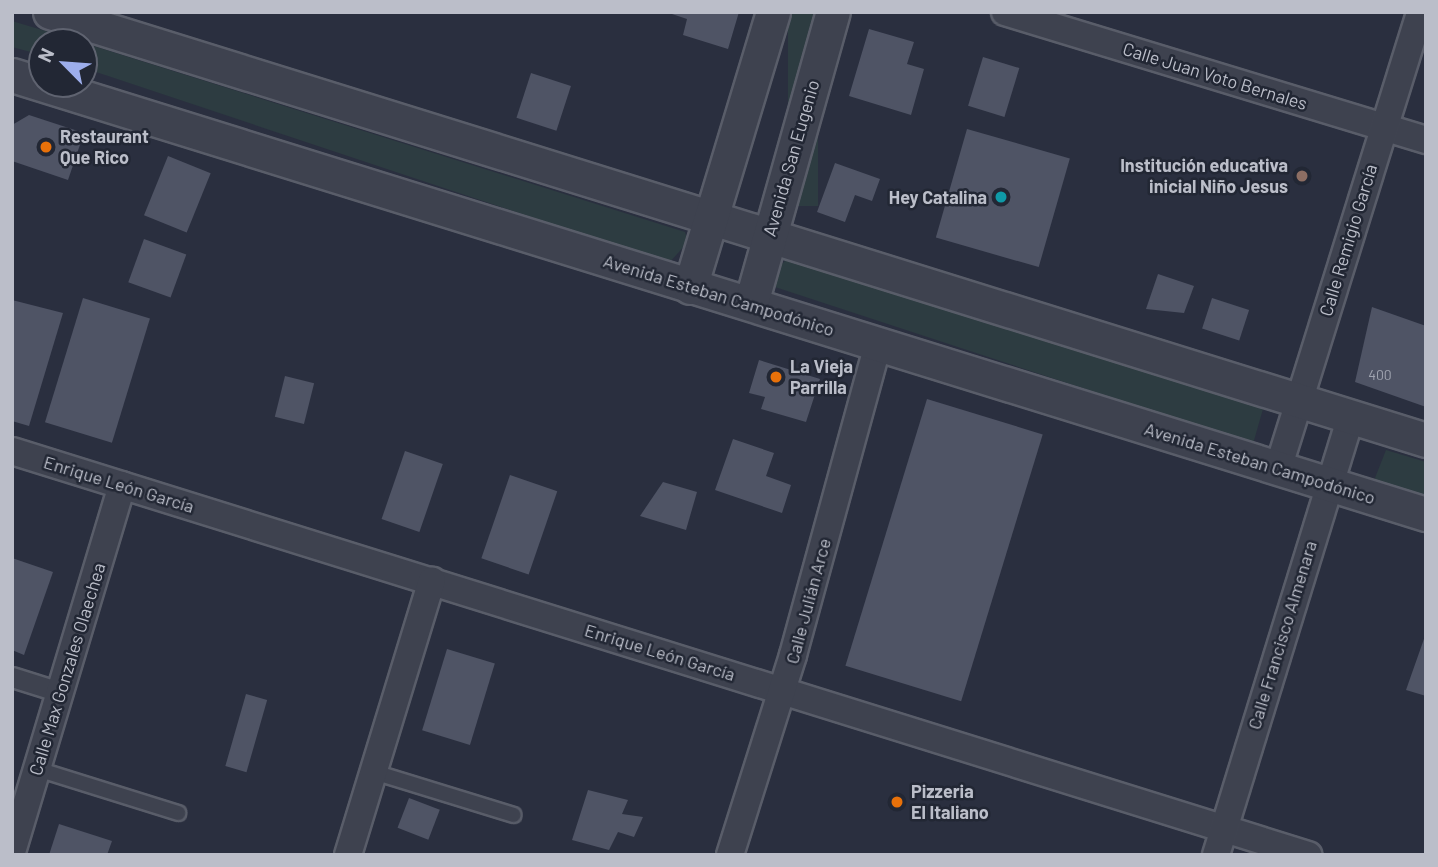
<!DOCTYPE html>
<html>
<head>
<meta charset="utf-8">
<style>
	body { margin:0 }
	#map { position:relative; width:1438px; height:867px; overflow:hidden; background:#2a2f3f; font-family:Barlow,sans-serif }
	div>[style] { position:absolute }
	.green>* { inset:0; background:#2d3c41; transform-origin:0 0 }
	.building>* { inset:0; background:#4f5465; transform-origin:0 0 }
	.roads { filter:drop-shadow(2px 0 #595d69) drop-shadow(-2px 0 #595d69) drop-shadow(0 2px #595d69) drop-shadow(0 -2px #595d69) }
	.service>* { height:14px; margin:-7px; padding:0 7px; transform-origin:7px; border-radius:7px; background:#3e424f }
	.pedestrian>* { height:19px; margin:-9.5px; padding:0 9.5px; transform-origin:9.5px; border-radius:9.5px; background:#3e424f }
	.minor>* { height:26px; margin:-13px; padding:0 13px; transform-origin:13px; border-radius:13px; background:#3e424f }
	.tertiary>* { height:33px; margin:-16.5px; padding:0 16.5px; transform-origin:16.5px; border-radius:16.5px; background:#3e424f }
	.dots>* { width:19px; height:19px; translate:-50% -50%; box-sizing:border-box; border:4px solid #222734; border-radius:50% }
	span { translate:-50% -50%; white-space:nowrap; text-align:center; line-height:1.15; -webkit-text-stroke:5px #222734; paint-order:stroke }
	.number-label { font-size:14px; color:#a0a4b0 }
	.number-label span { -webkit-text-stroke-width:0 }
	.street-label { font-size:18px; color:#bbbec9 }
	.poi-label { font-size:18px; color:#bbbec9; font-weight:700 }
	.left { translate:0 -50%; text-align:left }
	.right { translate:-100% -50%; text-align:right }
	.frame { position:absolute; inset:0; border:14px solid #bbbec9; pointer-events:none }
	.north { position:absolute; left:28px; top:28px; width:70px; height:70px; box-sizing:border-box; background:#222734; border:2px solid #5f6370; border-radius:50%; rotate:295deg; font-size:19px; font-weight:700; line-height:28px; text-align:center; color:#bbbec9 }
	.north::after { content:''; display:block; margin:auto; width:24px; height:32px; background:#9daeec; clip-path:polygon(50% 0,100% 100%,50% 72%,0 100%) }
</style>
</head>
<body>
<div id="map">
	<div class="green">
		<div style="left:788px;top:12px;width:30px;height:194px"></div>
		<div style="clip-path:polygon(12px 21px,49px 32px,79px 42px,42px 42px,42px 55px,12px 47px)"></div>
		<div style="clip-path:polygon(84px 43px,685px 232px,688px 242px,669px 263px,84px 68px)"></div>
		<div style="clip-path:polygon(786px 260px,1263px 409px,1253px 444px,775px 287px,772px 274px)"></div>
		<div style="clip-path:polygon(1386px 450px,1426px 462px,1426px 500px,1373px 483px)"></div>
	</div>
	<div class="building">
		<div style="clip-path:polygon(666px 12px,739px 12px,728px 49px,683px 35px,687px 19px)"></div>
		<div style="clip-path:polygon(869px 29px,914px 42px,907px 64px,924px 69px,911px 115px,849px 96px)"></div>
		<div style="left:983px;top:57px;width:38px;height:51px;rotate:17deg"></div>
		<div style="left:531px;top:73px;width:42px;height:47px;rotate:18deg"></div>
		<div style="clip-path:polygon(29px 115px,84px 133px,68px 180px,12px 161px,12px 125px)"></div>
		<div style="left:967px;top:129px;width:107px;height:113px;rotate:16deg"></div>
		<div style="left:168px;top:156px;width:46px;height:64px;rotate:22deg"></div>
		<div style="clip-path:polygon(835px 163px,880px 179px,872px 201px,855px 195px,845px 222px,817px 212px)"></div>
		<div style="left:144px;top:239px;width:45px;height:46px;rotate:20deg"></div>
		<div style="clip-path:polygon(1158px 274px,1194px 286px,1184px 313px,1146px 309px)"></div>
		<div style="left:83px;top:298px;width:70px;height:130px;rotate:17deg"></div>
		<div style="left:1212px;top:298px;width:39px;height:32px;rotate:18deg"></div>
		<div style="clip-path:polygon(12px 300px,63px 313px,29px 426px,12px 421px)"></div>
		<div style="clip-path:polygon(1372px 307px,1426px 326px,1426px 407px,1355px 382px)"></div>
		<div style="clip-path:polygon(759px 360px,820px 379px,806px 422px,761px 409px,765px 397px,749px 393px)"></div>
		<div style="left:285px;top:376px;width:30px;height:42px;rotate:14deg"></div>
		<div style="left:927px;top:399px;width:121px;height:279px;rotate:17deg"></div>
		<div style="clip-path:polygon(733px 439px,774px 453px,766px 476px,791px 485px,782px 513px,715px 490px)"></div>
		<div style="left:405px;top:451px;width:40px;height:72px;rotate:19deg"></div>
		<div style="left:510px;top:475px;width:50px;height:88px;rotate:19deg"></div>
		<div style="clip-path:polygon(663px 482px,697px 492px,686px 530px,640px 516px)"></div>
		<div style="clip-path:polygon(12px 558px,53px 572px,24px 655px,12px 650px)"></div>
		<div style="clip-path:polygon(1425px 636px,1426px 636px,1426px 696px,1406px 690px)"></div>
		<div style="left:447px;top:649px;width:50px;height:85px;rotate:17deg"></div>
		<div style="left:246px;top:694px;width:22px;height:75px;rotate:16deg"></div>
		<div style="clip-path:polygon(588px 790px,628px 800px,622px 814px,643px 817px,634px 837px,618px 832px,609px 850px,572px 840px)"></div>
		<div style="left:409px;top:798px;width:33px;height:32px;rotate:21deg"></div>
		<div style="clip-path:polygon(59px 824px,112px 841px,107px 855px,49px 855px)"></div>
	</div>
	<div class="roads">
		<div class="service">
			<div style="left:37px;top:769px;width:148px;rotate:17.3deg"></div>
			<div style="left:374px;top:772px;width:146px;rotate:17.1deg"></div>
		</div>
		<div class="pedestrian">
			<div style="left:12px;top:677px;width:50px;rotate:17.4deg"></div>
		</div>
		<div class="minor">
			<div style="left:1005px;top:12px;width:440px;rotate:16.9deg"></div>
			<div style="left:12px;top:451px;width:1358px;rotate:17.31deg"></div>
			<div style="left:1278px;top:469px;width:479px;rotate:-72.7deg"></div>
			<div style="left:12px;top:852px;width:383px;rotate:-73.3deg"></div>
			<div style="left:348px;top:855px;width:287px;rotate:-73deg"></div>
			<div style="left:730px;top:855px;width:210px;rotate:-72.5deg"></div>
			<div style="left:793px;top:655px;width:322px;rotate:-74.7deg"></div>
			<div style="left:1216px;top:855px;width:458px;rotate:-72.9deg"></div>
		</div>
		<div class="tertiary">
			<div style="left:50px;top:12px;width:1441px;rotate:17.28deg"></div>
			<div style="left:12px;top:75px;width:1481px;rotate:17.25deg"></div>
			<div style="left:690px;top:287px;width:287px;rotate:-73.2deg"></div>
			<div style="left:751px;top:303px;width:302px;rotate:-74.3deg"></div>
		</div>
	</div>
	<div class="dots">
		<div style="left:46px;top:147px;background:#e8710a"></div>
		<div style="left:1302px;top:176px;background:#8d6e63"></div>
		<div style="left:1001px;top:197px;background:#0f9aa8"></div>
		<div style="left:776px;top:377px;background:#e8710a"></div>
		<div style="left:897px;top:802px;background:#e8710a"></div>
	</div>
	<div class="number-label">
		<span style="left:1380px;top:375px">400</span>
	</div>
	<div class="street-label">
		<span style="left:1215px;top:76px;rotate:17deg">Calle Juan Voto Bernales</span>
		<span style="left:791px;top:158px;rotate:-74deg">Avenida San Eugenio</span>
		<span style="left:1348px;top:240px;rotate:-73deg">Calle Remigio García</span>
		<span style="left:719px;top:295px;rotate:17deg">Avenida Esteban Campodónico</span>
		<span style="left:1260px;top:463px;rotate:17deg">Avenida Esteban Campodónico</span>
		<span style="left:119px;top:484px;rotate:17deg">Enrique León García</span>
		<span style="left:808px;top:601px;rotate:-75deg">Calle Julián Arce</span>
		<span style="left:1282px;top:635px;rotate:-73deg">Calle Francisco Almenara</span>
		<span style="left:660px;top:652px;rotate:17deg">Enrique León García</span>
		<span style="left:67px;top:669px;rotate:-73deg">Calle Max Gonzales Olaechea</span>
	</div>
	<div class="poi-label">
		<span class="left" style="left:60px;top:147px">Restaurant<br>Que Rico</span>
		<span class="right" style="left:1288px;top:176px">Institución educativa<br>inicial Niño Jesus</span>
		<span class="right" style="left:987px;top:197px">Hey Catalina</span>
		<span class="left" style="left:790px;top:377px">La Vieja<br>Parrilla</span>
		<span class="left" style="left:911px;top:802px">Pizzeria<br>El Italiano</span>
	</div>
	<div class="frame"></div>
	<div class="north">N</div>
</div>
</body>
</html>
